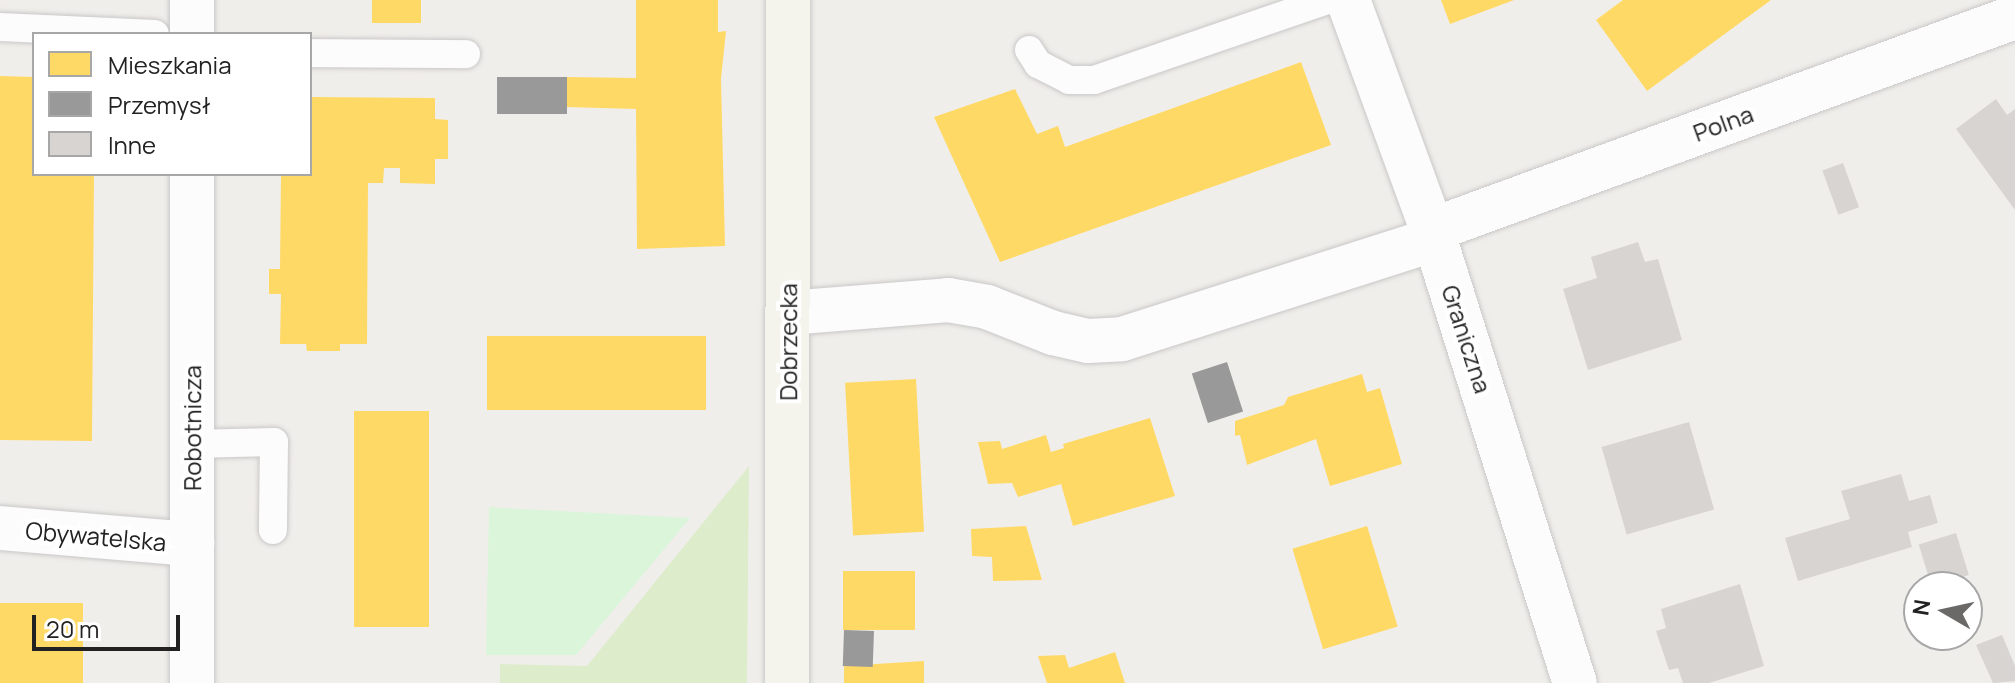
<!DOCTYPE html>
<html>
<head>
<meta charset="utf-8">
<style>
	body { margin:0 }
	#map { position:relative; width:2015px; height:683px; overflow:hidden; background:#f0eeeb; font-family:Manrope,sans-serif }
	div>[style] { position:absolute }
	[style*='--x'] { left:calc(var(--x)*1px); top:calc(var(--y)*1px); width:calc(var(--w)*1px); rotate:calc(var(--a)*1deg) }
	.grass>* { inset:0; background:#ddeccb }
	.park>* { inset:0; background:#daf5da }
	.homes>* { inset:0; background:#ffd966; transform-origin:0 0 }
	.industry>* { inset:0; background:#999; transform-origin:0 0 }
	.building>* { inset:0; background:#d7d4d2; transform-origin:0 0 }
	.roads { filter:drop-shadow(0 0 2px #c9c8c7) drop-shadow(0 0 2px #c9c8c7) }
	.lane>* { height:28px; margin:-14px; padding:0 14px; transform-origin:14px; border-radius:14px; background:#fdfcfc }
	.street>* { height:44px; margin:-22px; padding:0 22px; transform-origin:22px; border-radius:22px; background:#fdfcfc }
	.secondary>* { height:44px; margin:-22px; padding:0 22px; transform-origin:22px; border-radius:22px; background:#f4f4ed }
	span { translate:-50% -50%; white-space:nowrap; text-align:center; line-height:1.15; -webkit-text-stroke:8px #fff; paint-order:stroke }
	.street-label { font-size:24px; color:#222 }
	.legend { position:absolute; left:32px; top:32px; width:280px; height:144px; box-sizing:border-box; background:#fff; border:2px solid #a7a7a7; margin:0; padding:10px 14px; list-style:none; font-size:24px; color:#222 }
	.legend li { display:flex; align-items:center; gap:16px; height:40px }
	.legend b { width:40px; border:2px solid #a7a7a7 }
	.north { position:absolute; left:1903px; top:571px; width:80px; height:80px; box-sizing:border-box; background:#fff; border:2px solid #a7a7a7; border-radius:50%; rotate:279deg; font-size:22px; font-weight:700; line-height:32px; text-align:center; color:#222 }
	.north::after { content:''; display:block; margin:auto; width:28px; height:36px; background:#6a6968; clip-path:polygon(50% 0,100% 100%,50% 72%,0 100%) }
	.scale { position:absolute; left:32px; top:615px; width:148px; height:36px; box-sizing:border-box; border:4px solid #222; border-top:0; padding-left:10px; font-size:24px; line-height:28px; white-space:nowrap; color:#222; -webkit-text-stroke:6px #fff; paint-order:stroke }
</style>
</head>
<body>
<div id="map">
	<div class="grass">
		<div style="clip-path:polygon(749px 466px,747px 683px,500px 683px,500px 664px,587px 666px)"></div>
	</div>
	<div class="park">
		<div style="clip-path:polygon(489px 507px,503px 508px,690px 518px,576px 655px,486px 655px)"></div>
	</div>
	<div class="homes">
		<div style="left:372px;top:0;width:49px;height:23px"></div>
		<div style="clip-path:polygon(636px 0,718px 0,718px 32px,726px 31px,721px 79px,725px 246px,637px 249px,636px 109px,566px 107px,567px 77px,636px 78px)"></div>
		<div style="clip-path:polygon(1441px 0,1514px 0,1450px 24px)"></div>
		<div style="clip-path:polygon(1623px 0,1771px 0,1647px 91px,1596px 20px)"></div>
		<div style="clip-path:polygon(1301px 62px,1331px 145px,1000px 262px,934px 117px,1015px 89px,1037px 134px,1058px 126px,1065px 147px)"></div>
		<div style="clip-path:polygon(0 76px,34px 77px,34px 174px,94px 174px,92px 441px,0 440px)"></div>
		<div style="clip-path:polygon(310px 97px,435px 98px,435px 119px,448px 120px,448px 159px,435px 159px,435px 184px,400px 183px,400px 168px,384px 168px,383px 183px,368px 183px,367px 344px,340px 344px,340px 351px,307px 351px,306px 344px,280px 344px,281px 294px,269px 294px,269px 269px,280px 269px,281px 174px,310px 174px)"></div>
		<div style="left:487px;top:336px;width:219px;height:74px"></div>
		<div style="clip-path:polygon(1362px 374px,1367px 392px,1380px 388px,1402px 464px,1330px 486px,1316px 439px,1247px 465px,1240px 435px,1235px 436px,1235px 421px,1284px 405px,1288px 397px)"></div>
		<div style="left:916px;top:379px;width:153px;height:71px;rotate:87deg"></div>
		<div style="left:354px;top:411px;width:75px;height:216px"></div>
		<div style="clip-path:polygon(1150px 418px,1175px 496px,1073px 526px,1061px 484px,1018px 497px,1012px 483px,988px 484px,978px 442px,1000px 441px,1002px 449px,1046px 435px,1051px 452px,1064px 448px,1063px 444px)"></div>
		<div style="clip-path:polygon(1026px 526px,1042px 580px,993px 581px,992px 557px,972px 556px,971px 529px)"></div>
		<div style="left:1367px;top:526px;width:105px;height:78px;rotate:73deg"></div>
		<div style="left:843px;top:571px;width:72px;height:59px"></div>
		<div style="left:0;top:603px;width:83px;height:80px"></div>
		<div style="clip-path:polygon(1115px 652px,1125px 683px,1047px 683px,1038px 656px,1065px 655px,1069px 668px)"></div>
		<div style="clip-path:polygon(924px 661px,924px 683px,844px 683px,844px 666px)"></div>
	</div>
	<div class="industry">
		<div style="left:567px;top:77px;width:37px;height:70px;rotate:90deg"></div>
		<div style="left:1227px;top:362px;width:52px;height:37px;rotate:72deg"></div>
		<div style="left:844px;top:630px;width:30px;height:36px;rotate:2deg"></div>
	</div>
	<div class="building">
		<div style="clip-path:polygon(1996px 99px,2007px 115px,2015px 109px,2015px 210px,1956px 129px)"></div>
		<div style="left:1843px;top:163px;width:47px;height:22px;rotate:70deg"></div>
		<div style="clip-path:polygon(1638px 242px,1645px 262px,1658px 259px,1682px 340px,1588px 370px,1563px 289px,1597px 278px,1591px 257px)"></div>
		<div style="left:1689px;top:422px;width:91px;height:91px;rotate:74deg"></div>
		<div style="clip-path:polygon(1901px 474px,1909px 501px,1930px 495px,1938px 523px,1908px 532px,1912px 547px,1798px 581px,1785px 538px,1850px 519px,1841px 491px)"></div>
		<div style="left:1956px;top:533px;width:44px;height:39px;rotate:73deg"></div>
		<div style="clip-path:polygon(1740px 584px,1764px 666px,1709px 683px,1683px 683px,1678px 668px,1669px 670px,1656px 631px,1666px 628px,1661px 609px)"></div>
		<div style="clip-path:polygon(2002px 635px,2015px 666px,2015px 681px,1993px 683px,1976px 645px)"></div>
	</div>
	<div class="roads">
		<div class="lane">
			<div style="--x:0;--y:27;--w:155;--a:2.6"></div>
			<div style="--x:1029;--y:50;--w:17;--a:57"></div>
			<div style="--x:1038;--y:64;--w:35;--a:27"></div>
			<div style="--x:1069;--y:80;--w:25;--a:0"></div>
			<div style="--x:1094;--y:80;--w:246;--a:-18.9"></div>
			<div style="--x:310;--y:53;--w:156;--a:0.4"></div>
			<div style="--x:192;--y:444;--w:82;--a:-1.4"></div>
			<div style="--x:274;--y:442;--w:88;--a:90.7"></div>
		</div>
		<div class="street">
			<div style="--x:1348;--y:0;--w:245;--a:69.9"></div>
			<div style="--x:1432;--y:230;--w:475;--a:72.5"></div>
			<div style="--x:192;--y:34;--w:34;--a:-90"></div>
			<div style="--x:192;--y:174;--w:509;--a:90"></div>
			<div style="--x:1432;--y:230;--w:621;--a:-20.07"></div>
			<div style="--x:788;--y:313;--w:161;--a:-4.6"></div>
			<div style="--x:948;--y:300;--w:40;--a:10"></div>
			<div style="--x:987;--y:307;--w:71;--a:21.5"></div>
			<div style="--x:1053;--y:333;--w:36;--a:13"></div>
			<div style="--x:1088;--y:341;--w:34;--a:-3"></div>
			<div style="--x:1122;--y:339;--w:329;--a:-17.7"></div>
			<div style="--x:0;--y:528;--w:193;--a:4.8"></div>
		</div>
		<div class="secondary">
			<div style="--x:787;--y:683;--w:683;--a:-89.92"></div>
		</div>
	</div>
	<div class="street-label">
		<span style="left:1723px;top:123px;rotate:-20deg">Polna</span>
		<span style="left:1467px;top:339px;rotate:72deg">Graniczna</span>
		<span style="left:788px;top:342px;rotate:-90deg">Dobrzecka</span>
		<span style="left:192px;top:428px;rotate:-90deg">Robotnicza</span>
		<span style="left:96px;top:536px;rotate:5deg">Obywatelska</span>
	</div>
	<ul class="legend">
	<li><b style="height:22px;background:#ffd966"></b>Mieszkania</li>
	<li><b style="height:22px;background:#999"></b>Przemysł</li>
	<li><b style="height:22px;background:#d7d4d2"></b>Inne</li>
	</ul>
	<div class="north">N</div>
	<div class="scale">20 m</div>
</div>
</body>
</html>
